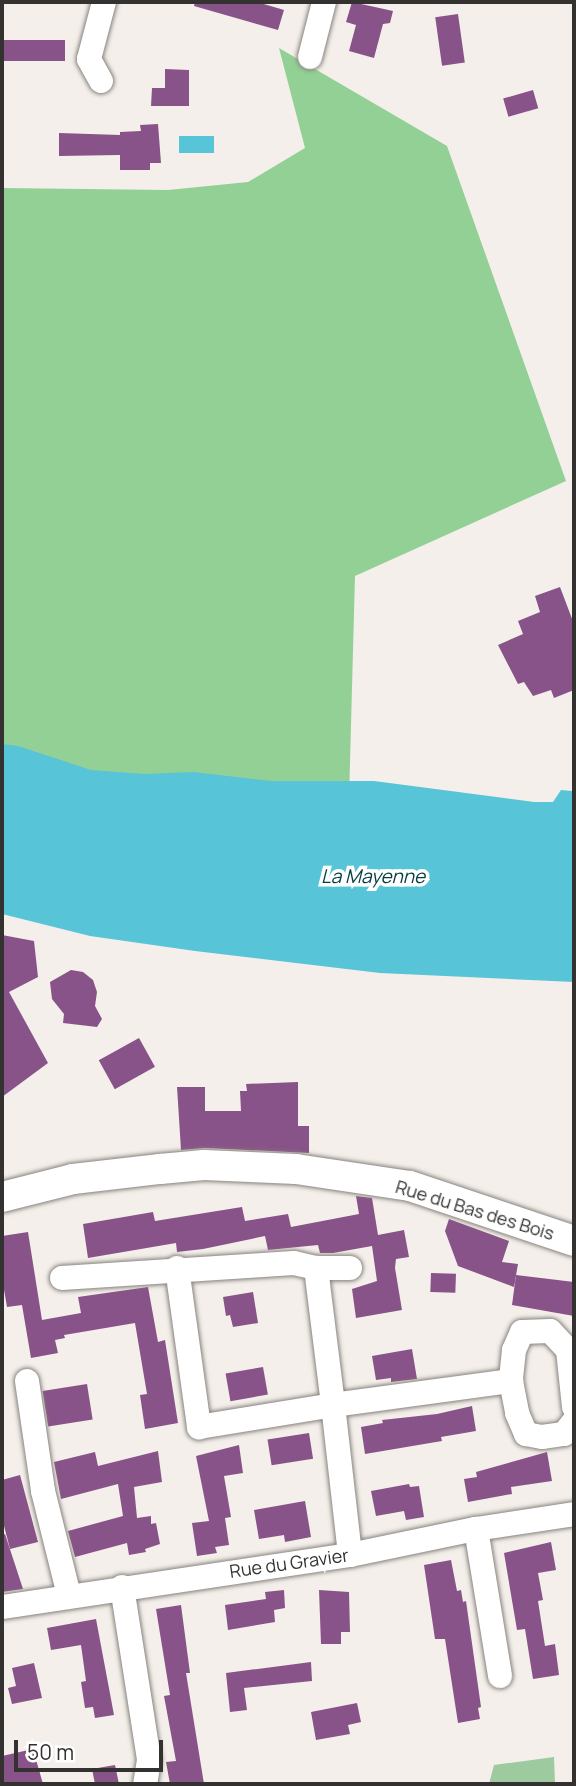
<!DOCTYPE html>
<html>
<head>
<meta charset="utf-8">
<style>
	body { margin:0 }
	#map { position:relative; width:576px; height:1786px; overflow:hidden; background:#f4efea; font-family:Manrope,sans-serif }
	div>[style] { position:absolute }
	[style*='--x'] { left:calc(var(--x)*1px); top:calc(var(--y)*1px); width:calc(var(--w)*1px); rotate:calc(var(--a)*1deg) }
	.green>* { inset:0; background:#9eca9f }
	.forest>* { inset:0; background:#93d096 }
	.water>* { inset:0; background:#58c4d8; transform-origin:0 0 }
	.building>* { inset:0; background:#885388; transform-origin:0 0 }
	.roads { filter:drop-shadow(0 0 2px #88837f) drop-shadow(0 0 2px #88837f) }
	.minor>* { height:24px; margin:-12px; padding:0 12px; transform-origin:12px; border-radius:12px; background:#fff }
	.tertiary>* { height:30px; margin:-15px; padding:0 15px; transform-origin:15px; border-radius:15px; background:#fff }
	span { translate:-50% -50%; white-space:nowrap; text-align:center; line-height:1.15; -webkit-text-stroke:7px #fff; paint-order:stroke }
	.street-label { font-size:18px; color:#343230 }
	.water-label { font-size:19px; color:#073c44; font-style:italic }
	.frame { position:absolute; inset:0; border:4px solid #343230; pointer-events:none }
	.scale { position:absolute; left:14px; top:1740px; width:149px; height:32px; box-sizing:border-box; border:4px solid #343230; border-top:0; padding-left:9px; font-size:21px; line-height:24px; white-space:nowrap; color:#343230; -webkit-text-stroke:5px #fff; paint-order:stroke }
</style>
</head>
<body>
<div id="map">
	<div class="green">
		<div style="clip-path:polygon(554px 1757px,555px 1784px,489px 1784px,494px 1765px)"></div>
	</div>
	<div class="forest">
		<div style="clip-path:polygon(279px 48px,447px 146px,566px 481px,355px 576px,349px 800px,2px 767px,2px 188px,168px 190px,248px 182px,305px 148px)"></div>
	</div>
	<div class="water">
		<div style="left:179px;top:136px;width:35px;height:17px"></div>
		<div style="clip-path:polygon(2px 744px,18px 746px,91px 770px,144px 774px,193px 772px,272px 781px,374px 781px,534px 802px,553px 802px,561px 790px,572px 791px,574px 982px,380px 973px,195px 951px,90px 936px,2px 914px)"></div>
	</div>
	<div class="building">
		<div style="clip-path:polygon(195px 2px,257px 2px,284px 10px,278px 30px,194px 6px)"></div>
		<div style="clip-path:polygon(352px 2px,393px 11px,390px 23px,383px 24px,374px 58px,349px 51px,356px 25px,346px 22px)"></div>
		<div style="left:458px;top:14px;width:49px;height:23px;rotate:82deg"></div>
		<div style="left:2px;top:40px;width:63px;height:21px"></div>
		<div style="clip-path:polygon(165px 69px,189px 70px,189px 106px,151px 106px,152px 88px,165px 88px)"></div>
		<div style="left:533px;top:90px;width:19px;height:31px;rotate:74deg"></div>
		<div style="clip-path:polygon(158px 124px,161px 163px,150px 163px,150px 170px,120px 170px,120px 155px,59px 156px,59px 133px,120px 135px,120px 132px,141px 131px,140px 125px)"></div>
		<div style="clip-path:polygon(560px 587px,574px 624px,574px 690px,554px 698px,551px 690px,533px 696px,524px 682px,518px 684px,498px 645px,523px 634px,518px 621px,540px 612px,535px 596px)"></div>
		<div style="clip-path:polygon(2px 935px,34px 941px,38px 977px,9px 992px,48px 1063px,2px 1097px)"></div>
		<div style="clip-path:polygon(71px 970px,83px 972px,93px 980px,97px 992px,95px 1006px,102px 1019px,97px 1027px,63px 1023px,64px 1014px,52px 999px,50px 982px)"></div>
		<div style="left:139px;top:1038px;width:33px;height:46px;rotate:61deg"></div>
		<div style="clip-path:polygon(298px 1082px,298px 1126px,309px 1126px,309px 1153px,205px 1148px,181px 1150px,177px 1087px,205px 1087px,205px 1111px,241px 1111px,240px 1091px,247px 1091px,246px 1084px)"></div>
		<div style="clip-path:polygon(356px 1196px,372px 1198px,378px 1235px,404px 1230px,409px 1257px,396px 1259px,395px 1268px,402px 1310px,356px 1318px,352px 1289px,377px 1281px,372px 1246px,333px 1253px,320px 1253px,318px 1245px,268px 1250px,265px 1236px,203px 1249px,177px 1252px,176px 1243px,88px 1258px,83px 1224px,153px 1212px,155px 1221px,242px 1207px,245px 1221px,288px 1214px,291px 1227px,359px 1214px)"></div>
		<div style="clip-path:polygon(449px 1219px,509px 1241px,502px 1262px,518px 1264px,514px 1287px,458px 1266px,445px 1231px)"></div>
		<div style="clip-path:polygon(28px 1232px,42px 1320px,81px 1313px,78px 1297px,148px 1287px,158px 1342px,165px 1340px,178px 1423px,145px 1429px,140px 1395px,147px 1394px,135px 1323px,64px 1335px,65px 1338px,55px 1340px,58px 1353px,31px 1358px,22px 1305px,7px 1307px,2px 1278px,2px 1236px)"></div>
		<div style="left:431px;top:1273px;width:25px;height:19px;rotate:2deg"></div>
		<div style="clip-path:polygon(516px 1275px,574px 1282px,574px 1316px,512px 1305px)"></div>
		<div style="clip-path:polygon(253px 1292px,258px 1323px,233px 1327px,230px 1315px,226px 1316px,223px 1297px)"></div>
		<div style="clip-path:polygon(412px 1349px,417px 1379px,391px 1382px,391px 1378px,376px 1380px,372px 1356px)"></div>
		<div style="left:263px;top:1367px;width:28px;height:38px;rotate:80deg"></div>
		<div style="left:87px;top:1384px;width:36px;height:45px;rotate:81deg"></div>
		<div style="clip-path:polygon(472px 1406px,476px 1431px,441px 1437px,442px 1441px,365px 1454px,361px 1427px,383px 1423px,382px 1420px,437px 1414px)"></div>
		<div style="left:309px;top:1433px;width:26px;height:42px;rotate:81deg"></div>
		<div style="clip-path:polygon(239px 1445px,243px 1473px,224px 1476px,231px 1517px,225px 1518px,229px 1545px,215px 1547px,217px 1553px,197px 1556px,192px 1523px,209px 1521px,196px 1456px)"></div>
		<div style="clip-path:polygon(158px 1451px,162px 1482px,134px 1487px,137px 1518px,151px 1516px,151px 1524px,156px 1523px,160px 1544px,145px 1549px,146px 1552px,129px 1555px,127px 1543px,75px 1557px,68px 1531px,123px 1516px,118px 1484px,61px 1499px,54px 1462px,95px 1452px,98px 1466px)"></div>
		<div style="clip-path:polygon(547px 1452px,552px 1481px,511px 1487px,512px 1494px,468px 1502px,464px 1479px,477px 1477px,476px 1472px)"></div>
		<div style="clip-path:polygon(20px 1475px,38px 1542px,10px 1549px,2px 1518px,2px 1480px)"></div>
		<div style="clip-path:polygon(409px 1484px,410px 1487px,419px 1486px,424px 1517px,406px 1520px,404px 1511px,376px 1516px,371px 1491px)"></div>
		<div style="clip-path:polygon(305px 1501px,311px 1537px,285px 1542px,284px 1535px,259px 1539px,254px 1510px)"></div>
		<div style="clip-path:polygon(5px 1534px,23px 1589px,2px 1592px,2px 1535px)"></div>
		<div style="clip-path:polygon(551px 1542px,556px 1570px,538px 1573px,543px 1600px,538px 1601px,545px 1646px,555px 1644px,559px 1675px,533px 1679px,525px 1629px,517px 1630px,504px 1553px)"></div>
		<div style="clip-path:polygon(451px 1560px,457px 1591px,461px 1590px,463px 1602px,466px 1601px,481px 1707px,478px 1708px,480px 1719px,458px 1723px,445px 1639px,435px 1639px,424px 1565px)"></div>
		<div style="clip-path:polygon(284px 1590px,285px 1608px,274px 1610px,275px 1622px,228px 1630px,225px 1605px,266px 1599px,265px 1592px)"></div>
		<div style="clip-path:polygon(319px 1590px,349px 1592px,350px 1632px,341px 1632px,341px 1644px,321px 1644px)"></div>
		<div style="clip-path:polygon(181px 1605px,190px 1673px,186px 1673px,204px 1784px,170px 1784px,166px 1762px,176px 1761px,164px 1696px,170px 1695px,156px 1609px)"></div>
		<div style="clip-path:polygon(96px 1619px,114px 1715px,95px 1718px,93px 1707px,85px 1708px,81px 1682px,86px 1681px,81px 1645px,51px 1650px,47px 1628px)"></div>
		<div style="clip-path:polygon(311px 1662px,312px 1681px,244px 1688px,247px 1710px,230px 1712px,226px 1673px)"></div>
		<div style="clip-path:polygon(34px 1663px,42px 1698px,12px 1704px,8px 1688px,16px 1686px,12px 1668px)"></div>
		<div style="clip-path:polygon(357px 1703px,361px 1722px,348px 1725px,350px 1734px,316px 1740px,311px 1712px)"></div>
		<div style="clip-path:polygon(33px 1749px,43px 1784px,2px 1784px,2px 1756px)"></div>
		<div style="clip-path:polygon(115px 1765px,119px 1784px,95px 1784px,92px 1769px)"></div>
	</div>
	<div class="roads">
		<div class="minor">
			<div style="--x:310;--y:57;--w:57;--a:-75.7"></div>
			<div style="--x:101;--y:81;--w:25;--a:-119"></div>
			<div style="--x:89;--y:59;--w:59;--a:-75.3"></div>
			<div style="--x:177;--y:1268;--w:161;--a:82.1"></div>
			<div style="--x:199;--y:1427;--w:136;--a:-9.3"></div>
			<div style="--x:333;--y:1405;--w:151;--a:83.5"></div>
			<div style="--x:316;--y:1268;--w:34;--a:0"></div>
			<div style="--x:62;--y:1278;--w:232;--a:-3.7"></div>
			<div style="--x:294;--y:1263;--w:23;--a:13"></div>
			<div style="--x:316;--y:1268;--w:138;--a:82.9"></div>
			<div style="--x:333;--y:1405;--w:180;--a:-7.7"></div>
			<div style="--x:27;--y:1381;--w:111;--a:81.7"></div>
			<div style="--x:43;--y:1491;--w:107;--a:76"></div>
			<div style="--x:574;--y:1407;--w:57;--a:-96"></div>
			<div style="--x:568;--y:1350;--w:26;--a:-133"></div>
			<div style="--x:550;--y:1331;--w:28;--a:178"></div>
			<div style="--x:522;--y:1332;--w:20;--a:114"></div>
			<div style="--x:514;--y:1350;--w:31;--a:96"></div>
			<div style="--x:511;--y:1381;--w:33;--a:79"></div>
			<div style="--x:517;--y:1413;--w:23;--a:67"></div>
			<div style="--x:526;--y:1434;--w:16;--a:11"></div>
			<div style="--x:542;--y:1437;--w:22;--a:-8"></div>
			<div style="--x:564;--y:1434;--w:16;--a:-52"></div>
			<div style="--x:476;--y:1529;--w:149;--a:80.7"></div>
			<div style="--x:122;--y:1587;--w:175;--a:81.1"></div>
			<div style="--x:149;--y:1760;--w:24;--a:99"></div>
			<div style="--x:2;--y:1607;--w:352;--a:-8.5"></div>
			<div style="--x:350;--y:1555;--w:129;--a:-11.7"></div>
			<div style="--x:476;--y:1529;--w:99;--a:-8.7"></div>
		</div>
		<div class="tertiary">
			<div style="--x:2;--y:1197;--w:73;--a:-14.2"></div>
			<div style="--x:73;--y:1179;--w:88;--a:-6.6"></div>
			<div style="--x:160;--y:1169;--w:44;--a:-5.2"></div>
			<div style="--x:204;--y:1165;--w:92;--a:2.5"></div>
			<div style="--x:296;--y:1169;--w:115;--a:8.5"></div>
			<div style="--x:410;--y:1186;--w:173;--a:18.5"></div>
		</div>
	</div>
	<div class="street-label">
		<span style="left:475px;top:1210px;rotate:17deg">Rue du Bas des Bois</span>
		<span style="left:289px;top:1563px;rotate:-8deg">Rue du Gravier</span>
	</div>
	<div class="water-label">
		<span style="left:373px;top:877px">La Mayenne</span>
	</div>
	<div class="frame"></div>
	<div class="scale">50 m</div>
</div>
</body>
</html>
